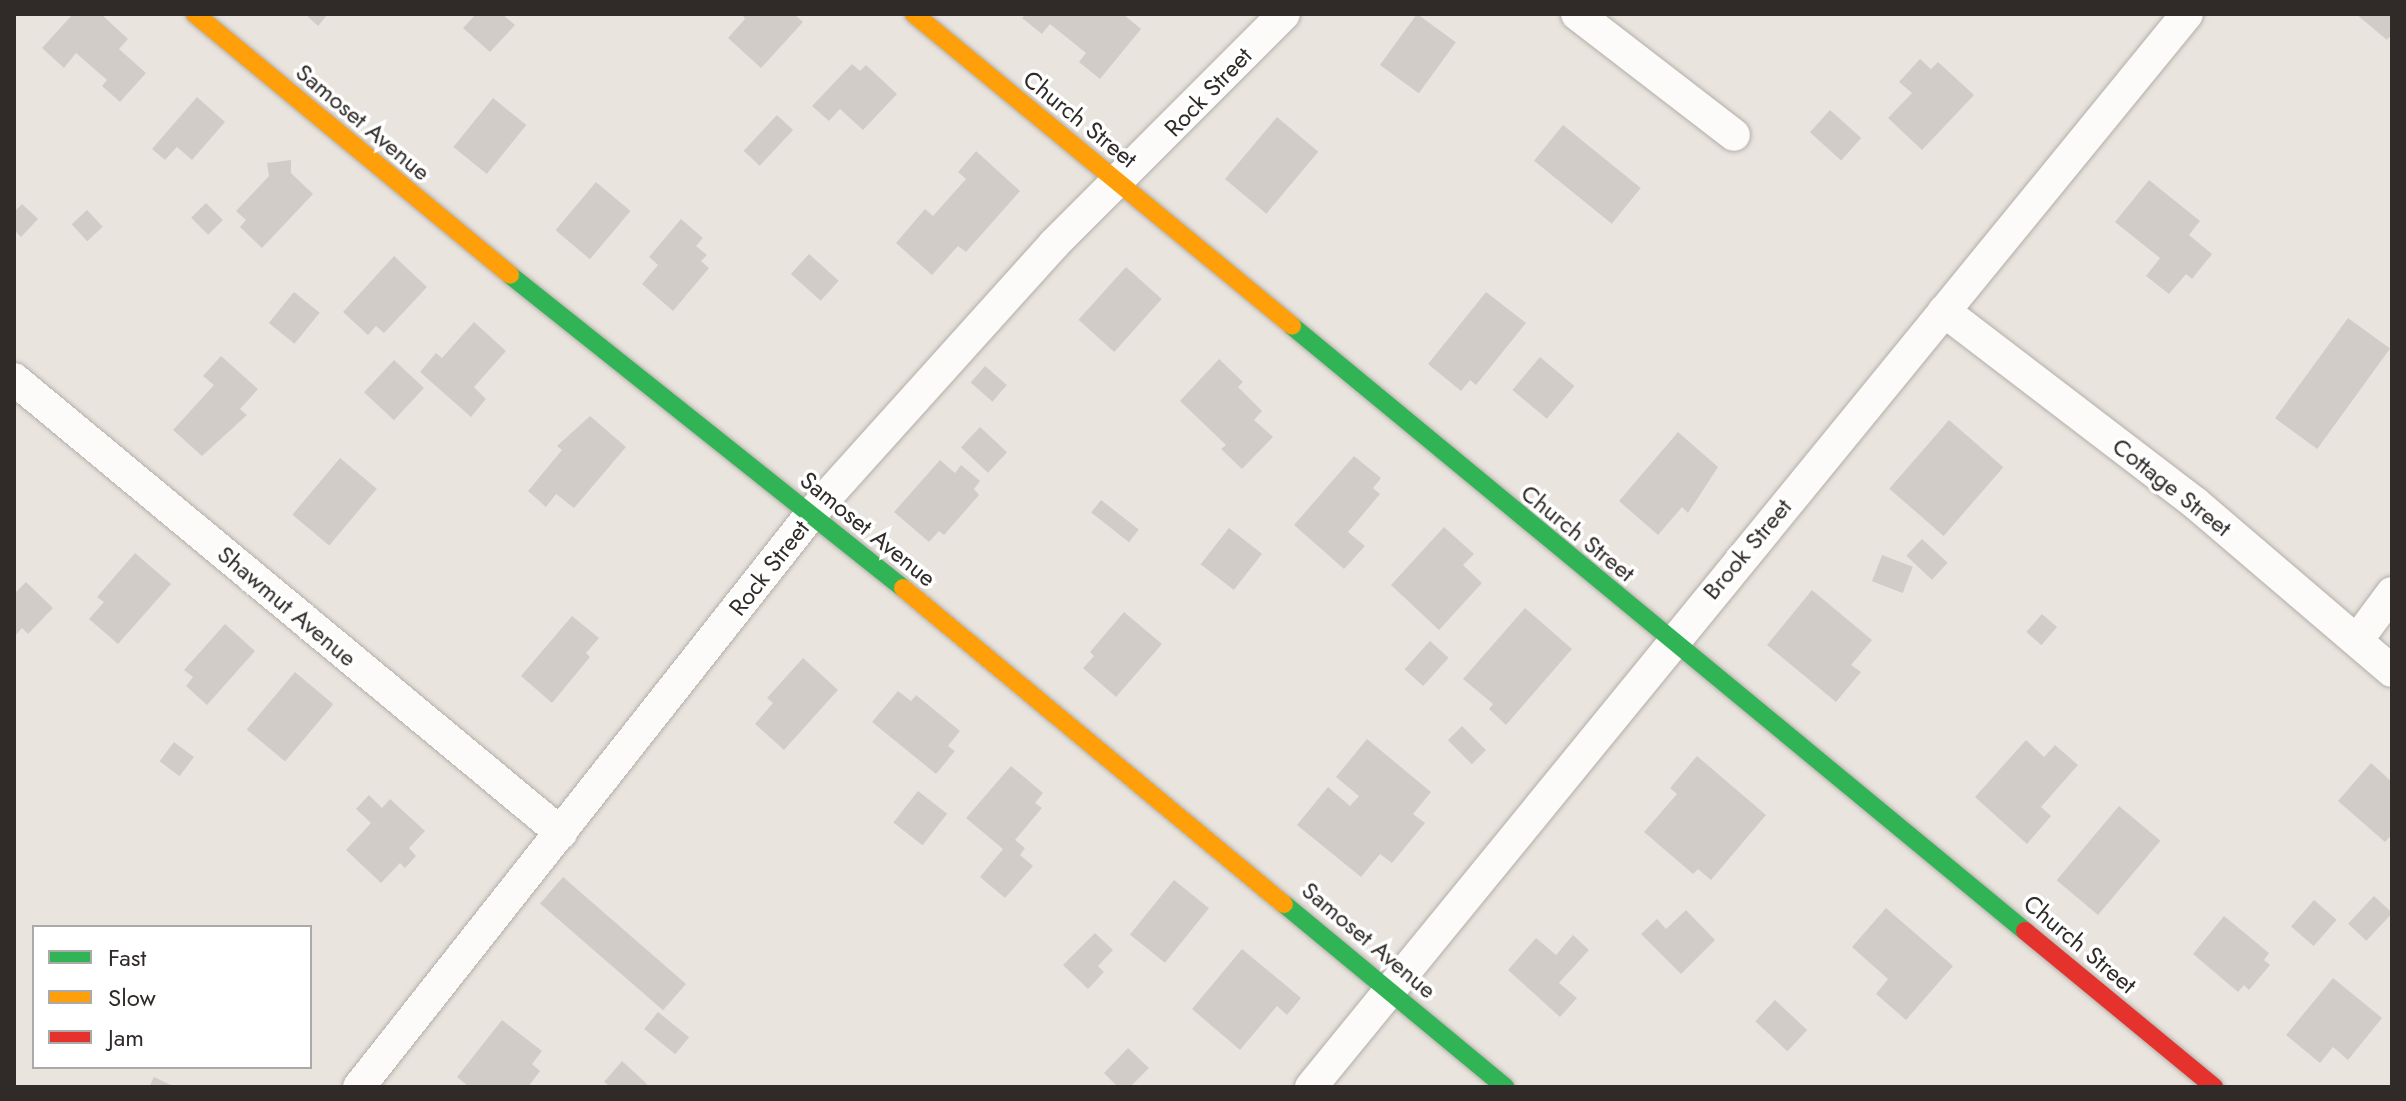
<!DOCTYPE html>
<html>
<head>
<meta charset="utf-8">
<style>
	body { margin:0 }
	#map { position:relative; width:2406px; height:1101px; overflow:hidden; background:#eae4de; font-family:Jost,sans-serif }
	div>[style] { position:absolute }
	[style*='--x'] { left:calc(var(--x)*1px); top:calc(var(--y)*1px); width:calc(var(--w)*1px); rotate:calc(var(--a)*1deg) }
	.building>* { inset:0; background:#d2ccc9; transform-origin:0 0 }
	.roads { filter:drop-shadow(0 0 2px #b2aea9) drop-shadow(0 0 2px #b2aea9) }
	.street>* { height:32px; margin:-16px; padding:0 16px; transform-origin:16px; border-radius:16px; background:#fcfbfa }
	.fast>* { height:18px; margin:-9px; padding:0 9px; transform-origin:9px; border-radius:9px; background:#30b455 }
	.slow>* { height:18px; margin:-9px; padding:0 9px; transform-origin:9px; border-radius:9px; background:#ff9f0a }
	.jam>* { height:18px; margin:-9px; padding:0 9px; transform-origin:9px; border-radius:9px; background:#e5322d }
	span { translate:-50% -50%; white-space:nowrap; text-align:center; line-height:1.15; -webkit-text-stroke:7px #fff; paint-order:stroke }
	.street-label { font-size:24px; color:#302b28 }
	.frame { position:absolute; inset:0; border:16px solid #302b28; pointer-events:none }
	.legend { position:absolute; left:32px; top:925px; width:280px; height:144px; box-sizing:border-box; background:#fff; border:2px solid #acaaa9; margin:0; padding:10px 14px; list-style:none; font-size:24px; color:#302b28 }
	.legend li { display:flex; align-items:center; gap:16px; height:40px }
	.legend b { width:40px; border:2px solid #acaaa9 }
</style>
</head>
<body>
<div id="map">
	<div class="building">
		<div style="clip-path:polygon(73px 14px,101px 14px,128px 39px,119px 49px,146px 73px,120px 102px,102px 86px,107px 80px,76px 53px,64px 68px,42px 48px)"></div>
		<div style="clip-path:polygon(305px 14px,328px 14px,318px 26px)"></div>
		<div style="clip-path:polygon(476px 14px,502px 14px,515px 25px,490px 52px,463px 28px)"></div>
		<div style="clip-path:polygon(742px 14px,794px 14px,803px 22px,761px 68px,728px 38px,745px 19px)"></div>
		<div style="clip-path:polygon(1026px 14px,1123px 14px,1141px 29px,1100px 79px,1079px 62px,1086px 53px,1050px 24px,1042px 34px,1022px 18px)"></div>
		<div style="left:1417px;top:14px;width:48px;height:63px;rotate:36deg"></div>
		<div style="clip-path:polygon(2356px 14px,2392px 14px,2392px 34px,2387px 40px)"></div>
		<div style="clip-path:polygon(1920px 59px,1931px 69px,1938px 62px,1974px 95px,1922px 150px,1888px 118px,1912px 93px,1899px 82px)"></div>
		<div style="clip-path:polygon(852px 64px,860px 71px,866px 65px,897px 94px,863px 130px,840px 109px,829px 121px,812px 106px)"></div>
		<div style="clip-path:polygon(197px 97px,225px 122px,192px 160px,177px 147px,165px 160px,152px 149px)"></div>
		<div style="left:493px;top:98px;width:43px;height:63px;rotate:39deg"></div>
		<div style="left:1830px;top:110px;width:42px;height:30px;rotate:42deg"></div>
		<div style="left:777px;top:115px;width:22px;height:49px;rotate:43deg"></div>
		<div style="left:1277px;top:117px;width:54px;height:81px;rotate:40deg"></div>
		<div style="left:1563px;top:125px;width:100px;height:46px;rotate:39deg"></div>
		<div style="clip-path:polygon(976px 151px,1020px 191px,966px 252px,958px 246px,932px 275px,896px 243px,925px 209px,933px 216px,966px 179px,958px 172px)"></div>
		<div style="clip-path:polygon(291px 160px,291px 173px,313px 194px,262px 248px,240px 227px,246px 220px,236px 211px,269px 176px,267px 163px)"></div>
		<div style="clip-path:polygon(2149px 180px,2200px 221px,2189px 235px,2212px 254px,2192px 279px,2186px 274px,2169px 294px,2146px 276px,2160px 258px,2115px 222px)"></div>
		<div style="left:596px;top:182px;width:45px;height:63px;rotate:40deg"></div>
		<div style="left:206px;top:203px;width:24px;height:21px;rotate:45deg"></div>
		<div style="clip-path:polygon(22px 204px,38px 219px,21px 237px,14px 230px,14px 212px)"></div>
		<div style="left:87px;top:210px;width:23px;height:21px;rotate:47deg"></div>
		<div style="clip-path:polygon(681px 219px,703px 238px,696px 246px,707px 255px,701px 261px,709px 268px,673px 311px,642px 284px,658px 265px,649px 257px)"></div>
		<div style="left:809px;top:254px;width:40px;height:27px;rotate:42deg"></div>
		<div style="clip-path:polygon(394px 256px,427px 287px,384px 333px,376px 326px,368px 335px,343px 312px)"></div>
		<div style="left:1126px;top:267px;width:48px;height:71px;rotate:42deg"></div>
		<div style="left:294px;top:292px;width:33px;height:40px;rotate:39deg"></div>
		<div style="clip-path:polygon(1486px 292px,1526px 323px,1476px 385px,1470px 380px,1461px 391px,1428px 364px)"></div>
		<div style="left:2348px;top:318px;width:52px;height:124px;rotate:36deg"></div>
		<div style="clip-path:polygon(474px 322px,506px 351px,474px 387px,486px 399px,471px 417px,420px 372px,436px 353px,442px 358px)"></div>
		<div style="clip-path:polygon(221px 356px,258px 389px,240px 409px,247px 415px,202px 456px,173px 430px,214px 385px,203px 376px)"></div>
		<div style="left:1540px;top:357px;width:45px;height:43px;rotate:40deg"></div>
		<div style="clip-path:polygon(1219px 359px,1243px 382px,1238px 387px,1262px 411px,1254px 420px,1273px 437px,1242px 469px,1221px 449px,1226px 445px,1180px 401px)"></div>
		<div style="left:394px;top:360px;width:41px;height:44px;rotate:43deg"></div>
		<div style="left:985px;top:366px;width:29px;height:22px;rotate:41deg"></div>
		<div style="clip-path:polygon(590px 416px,626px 447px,574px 508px,556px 494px,546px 507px,528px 491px,562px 450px,557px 446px)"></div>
		<div style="left:1949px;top:420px;width:72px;height:91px;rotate:41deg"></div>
		<div style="left:980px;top:427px;width:37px;height:28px;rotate:43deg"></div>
		<div style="clip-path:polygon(1678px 432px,1718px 467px,1688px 513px,1682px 507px,1658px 535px,1619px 501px)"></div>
		<div style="clip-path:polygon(1354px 456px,1381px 478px,1373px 488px,1380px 494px,1348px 532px,1365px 546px,1344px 569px,1294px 525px)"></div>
		<div style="left:340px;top:458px;width:48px;height:74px;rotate:40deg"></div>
		<div style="clip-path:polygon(940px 460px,955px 473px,961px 465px,980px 481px,974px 489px,979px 495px,944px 535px,939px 531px,929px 542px,894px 512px)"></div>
		<div style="left:1101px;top:500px;width:48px;height:16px;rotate:38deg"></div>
		<div style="clip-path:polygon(1444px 527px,1474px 554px,1463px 565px,1482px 583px,1439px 630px,1391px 585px)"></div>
		<div style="left:1229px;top:528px;width:42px;height:46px;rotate:38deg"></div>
		<div style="left:1922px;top:539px;width:35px;height:23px;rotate:43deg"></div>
		<div style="clip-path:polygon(135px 553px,171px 584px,118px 644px,89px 619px,104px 602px,97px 597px)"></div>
		<div style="left:1882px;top:555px;width:33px;height:28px;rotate:21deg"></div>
		<div style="clip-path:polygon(26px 582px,53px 608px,28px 634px,22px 628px,14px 637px,14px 594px)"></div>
		<div style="clip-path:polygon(1812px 590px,1872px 640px,1851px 665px,1861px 672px,1836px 702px,1767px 645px)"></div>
		<div style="clip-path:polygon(1525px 608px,1572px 649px,1506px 725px,1489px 709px,1493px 704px,1463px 679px)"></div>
		<div style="clip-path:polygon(1124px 612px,1162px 644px,1116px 697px,1083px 668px,1094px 656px,1090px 652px)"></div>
		<div style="left:2042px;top:614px;width:20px;height:24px;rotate:41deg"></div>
		<div style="clip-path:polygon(572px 616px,599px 638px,586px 653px,590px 657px,552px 703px,521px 676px)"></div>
		<div style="clip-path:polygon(225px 624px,255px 651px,207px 705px,186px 686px,193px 677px,184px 670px)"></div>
		<div style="left:1430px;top:641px;width:25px;height:38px;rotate:42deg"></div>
		<div style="clip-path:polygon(803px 658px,838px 690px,784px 750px,755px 724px,773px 703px,767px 698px)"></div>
		<div style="left:295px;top:672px;width:50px;height:75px;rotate:40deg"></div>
		<div style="clip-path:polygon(898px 691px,911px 701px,916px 695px,960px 731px,948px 746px,955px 751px,936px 774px,872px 722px)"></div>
		<div style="left:1462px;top:726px;width:34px;height:20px;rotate:45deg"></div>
		<div style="clip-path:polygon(1367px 739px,1431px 792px,1413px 814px,1425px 823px,1392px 863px,1380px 854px,1361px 877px,1297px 825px,1328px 787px,1350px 806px,1359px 796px,1336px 777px)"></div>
		<div style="clip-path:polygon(2026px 740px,2044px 757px,2055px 745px,2078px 765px,2041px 807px,2051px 816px,2027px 844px,1975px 797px)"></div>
		<div style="left:174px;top:742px;width:25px;height:24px;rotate:37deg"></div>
		<div style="clip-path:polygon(1697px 756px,1766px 815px,1711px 880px,1698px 869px,1693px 874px,1644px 832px,1677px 794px,1670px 788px)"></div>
		<div style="clip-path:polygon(2371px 763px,2392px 782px,2392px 834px,2385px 842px,2338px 801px)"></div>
		<div style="clip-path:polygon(1011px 766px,1043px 793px,1035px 803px,1042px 808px,1015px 840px,1025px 848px,1020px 855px,1033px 866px,1005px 898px,980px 877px,1003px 849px,966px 818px)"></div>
		<div style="left:918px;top:791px;width:37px;height:40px;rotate:38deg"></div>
		<div style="clip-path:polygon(369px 795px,382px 808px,390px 799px,425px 831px,409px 848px,416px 856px,405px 868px,400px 863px,381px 883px,346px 850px,371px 823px,356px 809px)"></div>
		<div style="left:2119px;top:806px;width:54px;height:97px;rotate:40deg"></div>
		<div style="left:563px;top:877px;width:163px;height:35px;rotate:41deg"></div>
		<div style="left:1174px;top:880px;width:45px;height:70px;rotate:39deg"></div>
		<div style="left:2374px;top:896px;width:25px;height:38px;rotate:43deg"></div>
		<div style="left:2314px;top:900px;width:30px;height:35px;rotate:41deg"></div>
		<div style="clip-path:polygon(1886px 908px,1953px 966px,1906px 1020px,1876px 994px,1888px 979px,1852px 947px)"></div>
		<div style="clip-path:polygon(1686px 910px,1715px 940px,1681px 974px,1641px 934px,1657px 919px,1666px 929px)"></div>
		<div style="clip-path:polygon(2224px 916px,2269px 953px,2264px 960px,2270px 965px,2249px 990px,2244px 985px,2238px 992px,2193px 954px)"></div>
		<div style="clip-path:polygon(1095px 933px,1113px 950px,1098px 966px,1104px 972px,1088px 989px,1063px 965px)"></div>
		<div style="clip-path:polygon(1573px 935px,1589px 950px,1559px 983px,1577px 998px,1560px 1017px,1508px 970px,1536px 938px,1556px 955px)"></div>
		<div style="clip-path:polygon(1242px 949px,1301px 998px,1287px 1015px,1277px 1006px,1240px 1050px,1192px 1009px)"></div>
		<div style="clip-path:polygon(2333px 978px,2382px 1018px,2348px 1060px,2333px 1047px,2320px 1063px,2286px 1035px)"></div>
		<div style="left:1775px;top:1000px;width:44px;height:29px;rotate:43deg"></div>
		<div style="left:658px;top:1012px;width:40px;height:22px;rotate:39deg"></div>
		<div style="clip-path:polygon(502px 1020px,542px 1051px,532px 1064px,540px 1071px,528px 1087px,469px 1087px,457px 1077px)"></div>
		<div style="clip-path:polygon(1128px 1048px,1149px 1068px,1130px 1087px,1118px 1087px,1104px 1073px)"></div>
		<div style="clip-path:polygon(622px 1061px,647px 1084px,644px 1087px,611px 1087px,604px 1082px)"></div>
		<div style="clip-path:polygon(154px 1077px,175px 1087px,149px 1087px)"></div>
	</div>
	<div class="roads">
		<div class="street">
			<div style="--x:1577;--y:14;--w:198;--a:37.6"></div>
			<div style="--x:1944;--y:311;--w:315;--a:37.4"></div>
			<div style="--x:2194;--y:502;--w:260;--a:40.5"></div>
			<div style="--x:14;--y:379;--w:711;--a:39.69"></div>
			<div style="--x:2358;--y:639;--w:57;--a:-53.5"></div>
			<div style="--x:359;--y:1087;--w:731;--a:-51.72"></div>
			<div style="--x:812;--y:513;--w:362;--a:-48"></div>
			<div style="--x:1054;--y:244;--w:325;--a:-45"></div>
			<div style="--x:1311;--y:1087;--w:1385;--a:-50.77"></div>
		</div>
		<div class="fast">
			<div style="--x:510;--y:275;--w:502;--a:38.54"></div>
			<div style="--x:1292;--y:326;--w:950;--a:39.54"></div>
			<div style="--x:1284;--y:904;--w:287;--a:39.6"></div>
		</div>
		<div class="slow">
			<div style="--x:195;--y:14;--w:409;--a:39.6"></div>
			<div style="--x:914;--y:14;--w:490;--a:39.5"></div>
			<div style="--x:903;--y:588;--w:495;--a:39.7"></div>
		</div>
		<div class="jam">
			<div style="--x:2025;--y:931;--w:245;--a:39.5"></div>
		</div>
	</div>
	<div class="street-label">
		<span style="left:1208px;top:92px;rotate:-46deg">Rock Street</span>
		<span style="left:1080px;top:119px;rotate:39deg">Church Street</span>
		<span style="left:363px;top:122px;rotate:40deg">Samoset Avenue</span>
		<span style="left:2172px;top:487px;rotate:38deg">Cottage Street</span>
		<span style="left:868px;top:529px;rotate:39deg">Samoset Avenue</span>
		<span style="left:1578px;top:533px;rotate:39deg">Church Street</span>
		<span style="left:1747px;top:549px;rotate:-50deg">Brook Street</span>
		<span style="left:769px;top:568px;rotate:-52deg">Rock Street</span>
		<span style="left:287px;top:606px;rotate:40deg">Shawmut Avenue</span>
		<span style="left:1369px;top:940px;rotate:40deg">Samoset Avenue</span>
		<span style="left:2080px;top:944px;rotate:40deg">Church Street</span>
	</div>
	<div class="frame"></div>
	<ul class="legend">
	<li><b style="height:10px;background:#30b455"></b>Fast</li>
	<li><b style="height:10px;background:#ff9f0a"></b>Slow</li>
	<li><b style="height:10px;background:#e5322d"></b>Jam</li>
	</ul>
</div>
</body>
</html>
